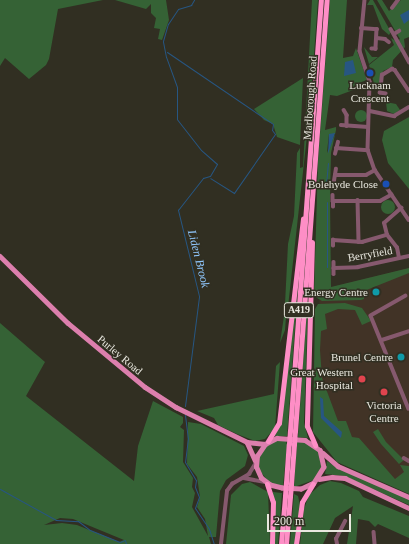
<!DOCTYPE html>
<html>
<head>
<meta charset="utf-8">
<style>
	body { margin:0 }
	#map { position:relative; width:409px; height:544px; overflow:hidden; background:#312f22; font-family:Georgia,serif }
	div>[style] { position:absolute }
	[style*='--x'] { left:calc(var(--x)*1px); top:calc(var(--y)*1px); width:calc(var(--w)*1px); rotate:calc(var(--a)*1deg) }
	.commercial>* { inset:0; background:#413326 }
	.green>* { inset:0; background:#356235 }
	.round { border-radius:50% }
	.water>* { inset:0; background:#275682 }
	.stream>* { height:1px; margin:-0.5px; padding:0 0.5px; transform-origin:0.5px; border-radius:0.5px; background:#275682 }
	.minor>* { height:3.5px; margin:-1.75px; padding:0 1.75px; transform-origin:1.75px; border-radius:1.75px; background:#86596e }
	.major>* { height:4.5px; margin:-2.25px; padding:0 2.25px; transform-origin:2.25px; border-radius:2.25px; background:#dc7fad }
	.highway>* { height:5px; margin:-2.5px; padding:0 2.5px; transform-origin:2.5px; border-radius:2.5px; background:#fe8ec6 }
	.highway-bridge>* { height:5px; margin:-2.5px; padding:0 2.5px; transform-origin:2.5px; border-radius:2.5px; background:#fe8ec6 }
	.dots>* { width:11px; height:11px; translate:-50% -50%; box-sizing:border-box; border:2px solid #312f22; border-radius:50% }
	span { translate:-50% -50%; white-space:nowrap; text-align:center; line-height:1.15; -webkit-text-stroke:3px #312f22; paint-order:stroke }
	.shield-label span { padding:1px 3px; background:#312f22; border:1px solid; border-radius:3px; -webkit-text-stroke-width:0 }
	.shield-label { font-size:10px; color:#e9e8df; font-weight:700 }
	.poi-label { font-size:11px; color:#e9e8df }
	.right { translate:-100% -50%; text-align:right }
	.street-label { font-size:11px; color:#e9e8df }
	.water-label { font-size:12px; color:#8ec4f9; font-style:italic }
	.scale { position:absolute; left:267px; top:514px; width:84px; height:18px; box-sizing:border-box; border:2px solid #e9e8df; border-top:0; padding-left:5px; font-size:12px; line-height:14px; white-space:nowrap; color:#e9e8df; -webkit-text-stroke:3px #312f22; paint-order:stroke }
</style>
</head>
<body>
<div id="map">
	<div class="commercial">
		<div style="clip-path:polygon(409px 268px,409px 493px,314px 427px,320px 290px)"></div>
	</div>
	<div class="green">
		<div style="clip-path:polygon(0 0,103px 0,58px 9px,49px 59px,46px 65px,29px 79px,5px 58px,0 66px)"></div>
		<div style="clip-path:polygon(115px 0,166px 0,169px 20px,162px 40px,158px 39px,160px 29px,154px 28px,156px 18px,151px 13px,151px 4px,146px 9px)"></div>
		<div style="clip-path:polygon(312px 0,318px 0,310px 109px,288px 307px,285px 304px,288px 244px,294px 216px,297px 153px,300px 148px,300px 168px,303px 167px)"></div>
		<div style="clip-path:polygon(evenodd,330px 0,347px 0,343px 58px,353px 56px,356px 48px,367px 80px,356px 84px,361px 86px,356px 89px,337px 96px,330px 95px,325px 130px,336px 127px,336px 130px,331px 153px,330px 197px,331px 287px,409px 268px,409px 273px,364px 291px,364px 299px,361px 300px,322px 301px,314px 296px,318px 161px,330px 0,329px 134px,335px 134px,327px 153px,328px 143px,329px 134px)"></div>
		<div style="clip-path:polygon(370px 0,373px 0,391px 32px,389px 35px,382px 29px,373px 5px,367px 5px)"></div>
		<div style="clip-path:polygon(377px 0,382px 0,389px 11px,401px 0,409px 0,409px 37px,404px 39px,405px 47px,393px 60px,392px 67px,383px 71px,379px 88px,375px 87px,369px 65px,394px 45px,391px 38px,396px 41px,400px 39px)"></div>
		<div style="clip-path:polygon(364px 47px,372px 57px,378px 57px,369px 64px)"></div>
		<div style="clip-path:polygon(303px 78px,300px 145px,277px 137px,273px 124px,264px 120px,254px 109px)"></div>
		<div style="clip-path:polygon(386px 102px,396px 104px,400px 110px,394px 114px,387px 111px)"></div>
		<div class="round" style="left:355px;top:110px;width:12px;height:12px"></div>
		<div style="clip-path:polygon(409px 117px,409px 189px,388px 163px,382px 140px,384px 131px)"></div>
		<div style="clip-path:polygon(315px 123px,293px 431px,292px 431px,311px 171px)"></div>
		<div class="round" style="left:381px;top:200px;width:14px;height:14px"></div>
		<div style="clip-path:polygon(300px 258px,287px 436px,275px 436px,281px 423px)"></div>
		<div style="clip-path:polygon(309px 275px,304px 423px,308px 438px,298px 437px)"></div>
		<div style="clip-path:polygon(345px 303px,362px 308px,371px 321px,362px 325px,355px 310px,338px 309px,325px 314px,327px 329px,321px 331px,320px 350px,322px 378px,338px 421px,346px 421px,352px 437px,359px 438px,395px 479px,404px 472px,400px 465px,409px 466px,409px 494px,337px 462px,313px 432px,315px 309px,318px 304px)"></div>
		<div style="clip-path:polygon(284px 316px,286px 317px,285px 330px,280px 343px)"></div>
		<div style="clip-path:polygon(evenodd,0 323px,45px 362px,26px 396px,134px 481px,138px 446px,153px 401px,183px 417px,183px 423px,180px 427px,184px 430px,183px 462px,193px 478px,192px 487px,195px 493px,192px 507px,208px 536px,205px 519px,197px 507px,200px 497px,197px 477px,187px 464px,188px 422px,201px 424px,244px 446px,248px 455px,245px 466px,226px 480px,220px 491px,216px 537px,209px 537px,211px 544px,0 544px,0 323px,60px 518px,73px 519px,124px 540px,119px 542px,77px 525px,62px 523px,44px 525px,60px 518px)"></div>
		<div style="clip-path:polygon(280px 362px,275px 428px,265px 439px,255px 441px,237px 434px,218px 425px,214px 418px,197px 411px,274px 394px,276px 366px)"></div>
		<div style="clip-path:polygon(378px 429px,386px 442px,404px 460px,399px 464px,381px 444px,373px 432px)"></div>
		<div style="clip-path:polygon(274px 440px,286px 440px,287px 445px,283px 486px,270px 483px,258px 469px,258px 460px,262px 449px)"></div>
		<div style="clip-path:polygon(297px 441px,307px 442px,318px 451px,322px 468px,314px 480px,294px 487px)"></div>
		<div style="clip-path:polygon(327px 461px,337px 468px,409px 499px,409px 505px,344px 476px,325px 474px)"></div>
		<div style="clip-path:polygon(330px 481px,341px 483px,359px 491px,363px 497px,409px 516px,409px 538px,378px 524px,375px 527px,369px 521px,358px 519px,356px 544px,347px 544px,353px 506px,335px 518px,323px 544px,300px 544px,304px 509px,309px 495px,320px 485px)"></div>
		<div style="clip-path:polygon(250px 482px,268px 492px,270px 544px,226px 544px,231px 495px,242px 484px)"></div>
		<div style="clip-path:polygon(273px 492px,282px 493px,278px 544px,274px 544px)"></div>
		<div style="clip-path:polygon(294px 494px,298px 496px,300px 505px,295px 544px,290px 544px)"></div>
	</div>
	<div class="water">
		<div style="clip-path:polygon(409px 10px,409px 20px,404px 24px,400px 15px)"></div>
		<div style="clip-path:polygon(353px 60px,356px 73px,344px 76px,345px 62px)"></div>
		<div style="clip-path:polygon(335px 133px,328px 154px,329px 134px)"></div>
		<div style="clip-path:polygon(320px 397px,323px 399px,324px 416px,342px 432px,341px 438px,321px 418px)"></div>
	</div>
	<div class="stream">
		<div style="--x:167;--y:52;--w:128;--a:34.2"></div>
		<div style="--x:273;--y:124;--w:6;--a:99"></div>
		<div style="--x:272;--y:130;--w:5;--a:53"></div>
		<div style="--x:275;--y:134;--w:72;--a:124.8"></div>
		<div style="--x:234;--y:193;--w:28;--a:-148"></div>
		<div style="--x:326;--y:185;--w:22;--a:-85"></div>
		<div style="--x:327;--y:202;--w:65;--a:90"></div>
		<div style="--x:185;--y:406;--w:111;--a:-82.7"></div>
		<div style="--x:199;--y:296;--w:89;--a:-103.7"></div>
		<div style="--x:178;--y:210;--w:41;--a:-52"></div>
		<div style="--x:203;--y:178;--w:7;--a:-16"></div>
		<div style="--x:210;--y:176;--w:14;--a:-60"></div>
		<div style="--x:217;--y:164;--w:21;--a:-139"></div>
		<div style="--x:201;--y:150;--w:39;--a:-128"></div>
		<div style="--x:177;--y:119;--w:32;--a:-90"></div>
		<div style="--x:177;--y:87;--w:32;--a:-110"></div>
		<div style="--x:166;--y:57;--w:16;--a:-101"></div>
		<div style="--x:163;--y:41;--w:18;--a:-74"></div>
		<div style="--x:168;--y:24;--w:18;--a:-56"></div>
		<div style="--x:178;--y:9;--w:14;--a:-17"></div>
		<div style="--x:191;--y:5;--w:6;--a:-59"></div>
		<div style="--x:185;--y:415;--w:23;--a:83"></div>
		<div style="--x:188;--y:438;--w:24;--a:97"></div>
		<div style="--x:185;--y:462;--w:21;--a:59"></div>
		<div style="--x:196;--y:480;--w:7;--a:98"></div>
		<div style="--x:195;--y:487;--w:11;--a:68"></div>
		<div style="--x:199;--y:497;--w:12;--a:110"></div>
		<div style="--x:195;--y:508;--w:25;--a:56"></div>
		<div style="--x:209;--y:529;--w:16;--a:72"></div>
		<div style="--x:0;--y:489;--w:64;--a:29"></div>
		<div style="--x:56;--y:520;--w:22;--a:3"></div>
		<div style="--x:78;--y:521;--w:15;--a:37"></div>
		<div style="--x:90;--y:530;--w:32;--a:22"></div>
		<div style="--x:120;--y:542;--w:5;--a:-22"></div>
		<div style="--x:125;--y:540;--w:4;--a:76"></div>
	</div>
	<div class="minor">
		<div style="--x:365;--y:0;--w:51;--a:95.6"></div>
		<div style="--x:360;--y:51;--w:33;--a:72"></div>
		<div style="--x:370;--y:82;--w:68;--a:91.7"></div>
		<div style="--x:368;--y:150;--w:21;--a:71"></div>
		<div style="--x:375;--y:170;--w:60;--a:55.8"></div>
		<div style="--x:392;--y:8;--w:10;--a:-53"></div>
		<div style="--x:361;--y:28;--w:16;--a:4"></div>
		<div style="--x:377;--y:29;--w:20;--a:93"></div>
		<div style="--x:376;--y:49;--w:4;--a:180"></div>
		<div style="--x:391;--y:29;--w:38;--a:61"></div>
		<div style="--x:394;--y:34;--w:6;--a:-31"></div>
		<div style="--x:377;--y:38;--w:8;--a:7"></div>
		<div style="--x:385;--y:39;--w:5;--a:37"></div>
		<div style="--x:386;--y:94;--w:6;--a:-171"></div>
		<div style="--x:380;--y:93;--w:18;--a:-84"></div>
		<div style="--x:382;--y:75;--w:12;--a:-31"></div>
		<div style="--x:392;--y:69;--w:3;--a:18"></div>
		<div style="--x:395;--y:70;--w:25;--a:56"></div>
		<div style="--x:344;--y:110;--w:6;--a:59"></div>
		<div style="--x:347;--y:115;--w:11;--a:90"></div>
		<div style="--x:370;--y:111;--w:25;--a:12"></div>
		<div style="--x:394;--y:116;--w:17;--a:-31"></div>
		<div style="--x:341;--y:125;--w:27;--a:4"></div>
		<div style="--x:336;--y:148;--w:32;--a:4"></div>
		<div style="--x:335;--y:154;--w:12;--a:-76"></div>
		<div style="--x:335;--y:175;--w:31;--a:0"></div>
		<div style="--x:366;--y:175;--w:10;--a:-29"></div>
		<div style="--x:334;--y:181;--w:12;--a:-81"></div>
		<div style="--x:333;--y:195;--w:6;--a:90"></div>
		<div style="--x:333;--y:201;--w:47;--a:0"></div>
		<div style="--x:380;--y:201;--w:13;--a:-29"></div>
		<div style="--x:358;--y:200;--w:42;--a:88.6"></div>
		<div style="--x:333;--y:207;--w:6;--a:-90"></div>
		<div style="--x:333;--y:246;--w:6;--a:-90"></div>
		<div style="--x:333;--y:240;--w:29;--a:4"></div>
		<div style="--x:362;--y:242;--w:26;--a:-16"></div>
		<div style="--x:399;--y:258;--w:10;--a:-101"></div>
		<div style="--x:397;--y:248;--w:16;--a:-128"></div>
		<div style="--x:387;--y:235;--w:12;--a:-104"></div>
		<div style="--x:384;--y:223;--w:23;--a:-41"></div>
		<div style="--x:334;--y:262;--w:6;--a:90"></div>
		<div style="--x:334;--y:268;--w:24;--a:-2"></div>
		<div style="--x:358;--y:267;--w:52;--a:-12.2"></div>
		<div style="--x:334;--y:268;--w:6;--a:90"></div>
		<div style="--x:406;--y:296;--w:40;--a:150.3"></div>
		<div style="--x:371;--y:316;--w:100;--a:67.8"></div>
		<div style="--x:382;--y:340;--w:28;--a:-18"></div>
		<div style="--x:404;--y:458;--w:6;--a:31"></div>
		<div style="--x:244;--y:478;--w:20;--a:11"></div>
		<div style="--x:374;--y:532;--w:12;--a:85"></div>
		<div style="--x:221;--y:544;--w:53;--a:-83.5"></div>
		<div style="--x:227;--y:491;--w:9;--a:-54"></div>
		<div style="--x:232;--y:484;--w:20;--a:-30"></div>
		<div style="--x:249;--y:474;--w:13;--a:-58"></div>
		<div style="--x:337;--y:544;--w:5;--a:-101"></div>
		<div style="--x:336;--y:539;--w:20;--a:-63"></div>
	</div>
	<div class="major">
		<div style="--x:0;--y:256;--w:95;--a:44.6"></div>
		<div style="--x:68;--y:323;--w:100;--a:39.7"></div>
		<div style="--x:145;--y:387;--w:37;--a:33"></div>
		<div style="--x:176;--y:407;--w:79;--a:26.2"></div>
		<div style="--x:247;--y:442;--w:18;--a:6"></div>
		<div style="--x:277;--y:438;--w:28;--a:4"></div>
		<div style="--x:305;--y:440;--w:18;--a:34"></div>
		<div style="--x:320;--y:450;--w:17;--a:77"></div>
		<div style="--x:324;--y:467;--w:19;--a:122"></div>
		<div style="--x:314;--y:483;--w:14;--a:155"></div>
		<div style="--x:301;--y:489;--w:19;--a:-177"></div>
		<div style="--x:282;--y:488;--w:12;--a:-166"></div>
		<div style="--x:270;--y:485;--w:11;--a:-142"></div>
		<div style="--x:261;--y:478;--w:12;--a:-114"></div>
		<div style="--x:256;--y:467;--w:11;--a:-85"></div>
		<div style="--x:257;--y:456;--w:14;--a:-56"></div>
		<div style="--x:265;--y:444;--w:13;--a:-27"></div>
		<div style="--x:247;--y:442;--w:20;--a:66"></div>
		<div style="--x:323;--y:453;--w:20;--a:41"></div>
		<div style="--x:338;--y:466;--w:77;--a:23.6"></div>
		<div style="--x:319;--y:479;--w:13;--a:-9"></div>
		<div style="--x:332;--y:477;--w:13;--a:4"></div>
		<div style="--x:345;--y:478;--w:71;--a:25.1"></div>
	</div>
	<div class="highway">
		<div style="--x:312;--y:242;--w:184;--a:91.6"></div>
		<div style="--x:307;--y:426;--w:21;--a:67"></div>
		<div style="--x:290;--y:431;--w:432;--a:-85.9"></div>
		<div style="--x:295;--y:431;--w:432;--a:-85.8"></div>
		<div style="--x:268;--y:441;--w:21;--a:-59"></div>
		<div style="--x:279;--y:423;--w:206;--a:-83.3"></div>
		<div style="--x:286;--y:483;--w:39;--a:-86"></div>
		<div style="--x:267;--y:484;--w:19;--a:72"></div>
		<div style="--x:273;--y:502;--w:42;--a:91.4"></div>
		<div style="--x:291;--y:484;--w:40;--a:-85.7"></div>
		<div style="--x:281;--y:544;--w:48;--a:-85.2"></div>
		<div style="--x:286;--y:544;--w:48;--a:-85.2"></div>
		<div style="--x:296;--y:544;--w:42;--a:-81.9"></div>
		<div style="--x:302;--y:502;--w:21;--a:-59"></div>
	</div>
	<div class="highway-bridge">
		<div style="--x:289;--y:444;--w:13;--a:-86"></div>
		<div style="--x:294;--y:444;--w:13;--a:-86"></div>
		<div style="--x:285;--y:496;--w:13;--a:-86"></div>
		<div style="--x:290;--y:496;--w:12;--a:-85"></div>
	</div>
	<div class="dots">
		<div style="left:370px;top:73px;background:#1a4fb4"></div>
		<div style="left:386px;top:184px;background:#1a4fb4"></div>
		<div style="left:376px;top:292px;background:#0f9aa8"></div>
		<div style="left:401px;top:357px;background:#0f9aa8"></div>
		<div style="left:362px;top:379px;background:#e0444e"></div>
		<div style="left:384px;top:392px;background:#e0444e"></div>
	</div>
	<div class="shield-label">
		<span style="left:299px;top:310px">A419</span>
	</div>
	<div class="poi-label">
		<span style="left:370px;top:92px">Lucknam<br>Crescent</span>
		<span class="right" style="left:378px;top:184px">Bolehyde Close</span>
		<span class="right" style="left:368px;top:292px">Energy Centre</span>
		<span class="right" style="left:393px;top:357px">Brunel Centre</span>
		<span class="right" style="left:353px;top:379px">Great Western<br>Hospital</span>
		<span style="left:384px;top:412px">Victoria<br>Centre</span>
	</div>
	<div class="street-label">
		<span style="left:310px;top:98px;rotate:-86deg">Marlborough Road</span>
		<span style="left:370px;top:254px;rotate:-10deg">Berryfield</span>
		<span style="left:120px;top:355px;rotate:40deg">Purley Road</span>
	</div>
	<div class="water-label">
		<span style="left:198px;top:259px;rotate:76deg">Liden Brook</span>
	</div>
	<div class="scale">200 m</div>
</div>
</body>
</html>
